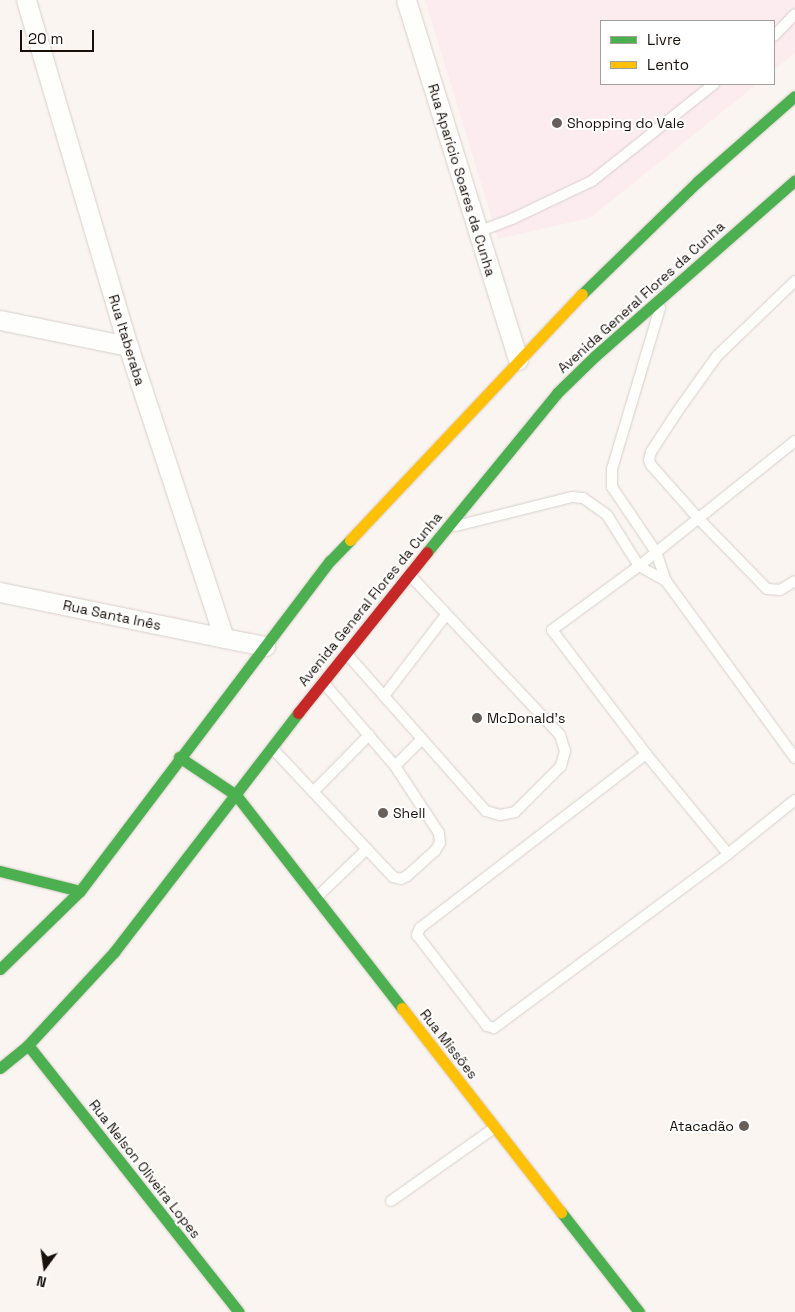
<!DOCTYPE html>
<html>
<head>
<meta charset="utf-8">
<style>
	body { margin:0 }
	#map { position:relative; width:795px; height:1312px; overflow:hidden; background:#fbf5f1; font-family:"Space Grotesk",sans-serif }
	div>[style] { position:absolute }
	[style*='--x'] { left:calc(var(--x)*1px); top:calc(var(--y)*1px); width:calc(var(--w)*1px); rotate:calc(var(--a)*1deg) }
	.commercial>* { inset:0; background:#fdecef }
	.roads { filter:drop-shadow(0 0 1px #d7cfca) drop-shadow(0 0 1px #d7cfca) }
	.lane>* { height:10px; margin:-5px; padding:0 5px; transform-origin:5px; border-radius:5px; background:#fefefd }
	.street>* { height:19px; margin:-9.5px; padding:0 9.5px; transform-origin:9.5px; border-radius:9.5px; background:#fefefd }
	.fast>* { height:11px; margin:-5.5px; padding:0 5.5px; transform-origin:5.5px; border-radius:5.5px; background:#4caf50 }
	.slow>* { height:11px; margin:-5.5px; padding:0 5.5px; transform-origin:5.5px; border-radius:5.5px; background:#ffc107 }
	.jam>* { height:11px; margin:-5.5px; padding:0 5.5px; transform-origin:5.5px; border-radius:5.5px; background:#c62828 }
	.dots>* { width:14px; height:14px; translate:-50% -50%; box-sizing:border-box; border:2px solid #fff; border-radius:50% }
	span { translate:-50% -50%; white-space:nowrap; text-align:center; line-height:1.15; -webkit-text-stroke:4px #fff; paint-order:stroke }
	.poi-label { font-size:14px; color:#181009 }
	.left { translate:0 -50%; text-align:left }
	.right { translate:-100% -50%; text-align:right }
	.street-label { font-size:14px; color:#181009 }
	.legend { position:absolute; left:600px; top:20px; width:175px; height:65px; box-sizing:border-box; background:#fff; border:1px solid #a39f9d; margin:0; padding:6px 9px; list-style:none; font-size:15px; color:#181009 }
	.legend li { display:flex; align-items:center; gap:10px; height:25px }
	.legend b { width:25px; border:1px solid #a39f9d }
	.north { position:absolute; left:20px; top:1242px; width:50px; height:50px; -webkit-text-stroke:4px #fff; paint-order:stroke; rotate:194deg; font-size:14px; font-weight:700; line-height:20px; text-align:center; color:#181009 }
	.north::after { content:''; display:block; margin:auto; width:18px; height:22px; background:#181009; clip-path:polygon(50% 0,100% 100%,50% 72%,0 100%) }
	.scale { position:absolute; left:20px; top:30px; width:74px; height:22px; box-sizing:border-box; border:2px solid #181009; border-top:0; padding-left:6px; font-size:15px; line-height:18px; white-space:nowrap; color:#181009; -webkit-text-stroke:4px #fff; paint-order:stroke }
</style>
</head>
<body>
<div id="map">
	<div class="commercial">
		<div style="clip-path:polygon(425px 0,795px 0,795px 53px,774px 70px,774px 21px,601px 21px,601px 84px,757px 84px,590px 218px,498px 239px)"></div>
	</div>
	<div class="roads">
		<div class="lane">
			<div style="--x:774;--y:36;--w:30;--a:-46"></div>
			<div style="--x:478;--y:232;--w:36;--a:-21"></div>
			<div style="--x:512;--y:219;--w:89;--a:-25.4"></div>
			<div style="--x:592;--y:181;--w:156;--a:-38.5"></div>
			<div style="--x:795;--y:281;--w:108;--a:136.1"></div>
			<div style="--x:717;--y:356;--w:65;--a:125.6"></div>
			<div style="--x:679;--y:409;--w:51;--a:123.1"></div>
			<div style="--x:651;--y:452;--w:8;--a:104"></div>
			<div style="--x:649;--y:460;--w:5;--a:68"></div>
			<div style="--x:651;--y:465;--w:71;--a:48.4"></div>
			<div style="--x:698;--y:518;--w:99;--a:45.8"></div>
			<div style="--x:767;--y:589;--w:13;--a:4"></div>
			<div style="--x:780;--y:590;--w:17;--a:-31"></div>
			<div style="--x:660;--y:308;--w:168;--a:106.6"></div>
			<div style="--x:612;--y:469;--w:18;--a:90"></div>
			<div style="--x:612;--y:487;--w:78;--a:55.9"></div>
			<div style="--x:656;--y:552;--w:31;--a:71"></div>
			<div style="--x:666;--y:581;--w:219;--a:53.9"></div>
			<div style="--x:795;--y:441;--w:200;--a:141.3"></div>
			<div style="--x:639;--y:566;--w:108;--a:143.7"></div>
			<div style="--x:552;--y:630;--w:156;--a:52.8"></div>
			<div style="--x:646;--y:754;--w:285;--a:142.4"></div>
			<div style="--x:420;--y:928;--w:8;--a:113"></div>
			<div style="--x:417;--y:935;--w:115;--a:52.4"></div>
			<div style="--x:487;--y:1026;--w:7;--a:16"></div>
			<div style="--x:494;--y:1028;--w:292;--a:-36.6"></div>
			<div style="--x:728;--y:854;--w:86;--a:-38.9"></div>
			<div style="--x:456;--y:526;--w:120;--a:-14"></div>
			<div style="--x:572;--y:497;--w:11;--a:5"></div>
			<div style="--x:583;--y:498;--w:29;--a:35"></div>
			<div style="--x:607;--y:515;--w:60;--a:57.9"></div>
			<div style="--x:639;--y:566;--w:31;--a:29"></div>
			<div style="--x:346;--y:653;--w:211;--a:48.5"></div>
			<div style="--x:486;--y:811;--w:15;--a:16"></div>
			<div style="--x:500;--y:815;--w:15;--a:-11"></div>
			<div style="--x:515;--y:812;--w:65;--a:-45"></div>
			<div style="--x:561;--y:766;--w:16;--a:-75"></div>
			<div style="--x:565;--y:751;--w:17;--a:-107"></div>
			<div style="--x:560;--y:735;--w:219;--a:-133.2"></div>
			<div style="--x:384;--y:696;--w:102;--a:-52.6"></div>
			<div style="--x:272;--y:748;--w:177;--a:46.8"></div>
			<div style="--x:393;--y:877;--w:8;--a:14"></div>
			<div style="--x:401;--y:879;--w:7;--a:-27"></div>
			<div style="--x:407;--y:876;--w:38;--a:-42"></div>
			<div style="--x:435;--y:851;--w:9;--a:-58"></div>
			<div style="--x:440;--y:843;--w:10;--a:-96"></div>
			<div style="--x:439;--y:833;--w:80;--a:-123.3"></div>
			<div style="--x:395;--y:766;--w:111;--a:-130.6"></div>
			<div style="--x:646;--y:754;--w:129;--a:50.6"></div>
			<div style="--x:395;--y:766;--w:38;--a:-45"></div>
			<div style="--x:313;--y:792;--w:80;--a:-45.5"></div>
			<div style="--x:317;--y:897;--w:68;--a:-43.8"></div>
			<div style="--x:391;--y:1201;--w:126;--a:-35.3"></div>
		</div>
		<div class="street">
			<div style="--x:26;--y:0;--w:361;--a:73.6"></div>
			<div style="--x:128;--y:346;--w:307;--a:71.8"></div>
			<div style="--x:224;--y:638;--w:42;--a:11"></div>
			<div style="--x:406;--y:0;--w:377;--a:72.7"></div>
			<div style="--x:0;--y:320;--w:131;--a:11.5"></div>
			<div style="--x:0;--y:592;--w:229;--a:11.6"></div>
		</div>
		<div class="fast">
			<div style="--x:582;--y:294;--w:161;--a:-44.2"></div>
			<div style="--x:697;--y:182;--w:130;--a:-41.3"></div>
			<div style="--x:427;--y:552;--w:205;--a:-50.7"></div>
			<div style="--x:557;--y:393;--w:53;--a:-44.2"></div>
			<div style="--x:595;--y:356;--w:266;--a:-41.3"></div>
			<div style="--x:179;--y:757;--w:69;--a:33.7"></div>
			<div style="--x:236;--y:795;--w:270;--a:52.1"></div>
			<div style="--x:0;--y:871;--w:82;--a:14"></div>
			<div style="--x:0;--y:969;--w:112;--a:-44.3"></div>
			<div style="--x:80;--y:891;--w:414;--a:-52.9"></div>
			<div style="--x:330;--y:561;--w:29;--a:-46"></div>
			<div style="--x:28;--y:1045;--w:340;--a:51.7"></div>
			<div style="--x:0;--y:1068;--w:36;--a:-39"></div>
			<div style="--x:28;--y:1045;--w:127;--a:-47.2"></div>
			<div style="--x:114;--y:952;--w:302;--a:-52.4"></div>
			<div style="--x:561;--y:1212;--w:127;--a:52"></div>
		</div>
		<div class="slow">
			<div style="--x:350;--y:540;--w:338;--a:-46.7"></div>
			<div style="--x:402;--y:1008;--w:259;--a:52.1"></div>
		</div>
		<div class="jam">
			<div style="--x:298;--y:713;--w:206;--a:-51.3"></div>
		</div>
	</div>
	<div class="dots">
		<div style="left:557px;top:123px;background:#67605a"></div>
		<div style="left:477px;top:718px;background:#67605a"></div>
		<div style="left:383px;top:813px;background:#67605a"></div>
		<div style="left:744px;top:1126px;background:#67605a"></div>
	</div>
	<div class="poi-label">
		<span class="left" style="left:567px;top:123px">Shopping do Vale</span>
		<span class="left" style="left:487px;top:718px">McDonald's</span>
		<span class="left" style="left:393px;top:813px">Shell</span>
		<span class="right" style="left:734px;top:1126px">Atacadão</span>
	</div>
	<div class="street-label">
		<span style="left:462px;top:180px;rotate:73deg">Rua Aparício Soares da Cunha</span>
		<span style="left:641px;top:297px;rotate:-42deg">Avenida General Flores da Cunha</span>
		<span style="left:127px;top:340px;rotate:73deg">Rua Itaberaba</span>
		<span style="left:370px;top:599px;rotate:-51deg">Avenida General Flores da Cunha</span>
		<span style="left:112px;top:615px;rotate:12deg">Rua Santa Inês</span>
		<span style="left:449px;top:1044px;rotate:52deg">Rua Missões</span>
		<span style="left:145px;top:1169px;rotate:52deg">Rua Nelson Oliveira Lopes</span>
	</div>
	<ul class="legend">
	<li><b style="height:6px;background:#4caf50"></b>Livre</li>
	<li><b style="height:6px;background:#ffc107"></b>Lento</li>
	</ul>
	<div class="north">N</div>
	<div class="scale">20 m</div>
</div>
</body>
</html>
